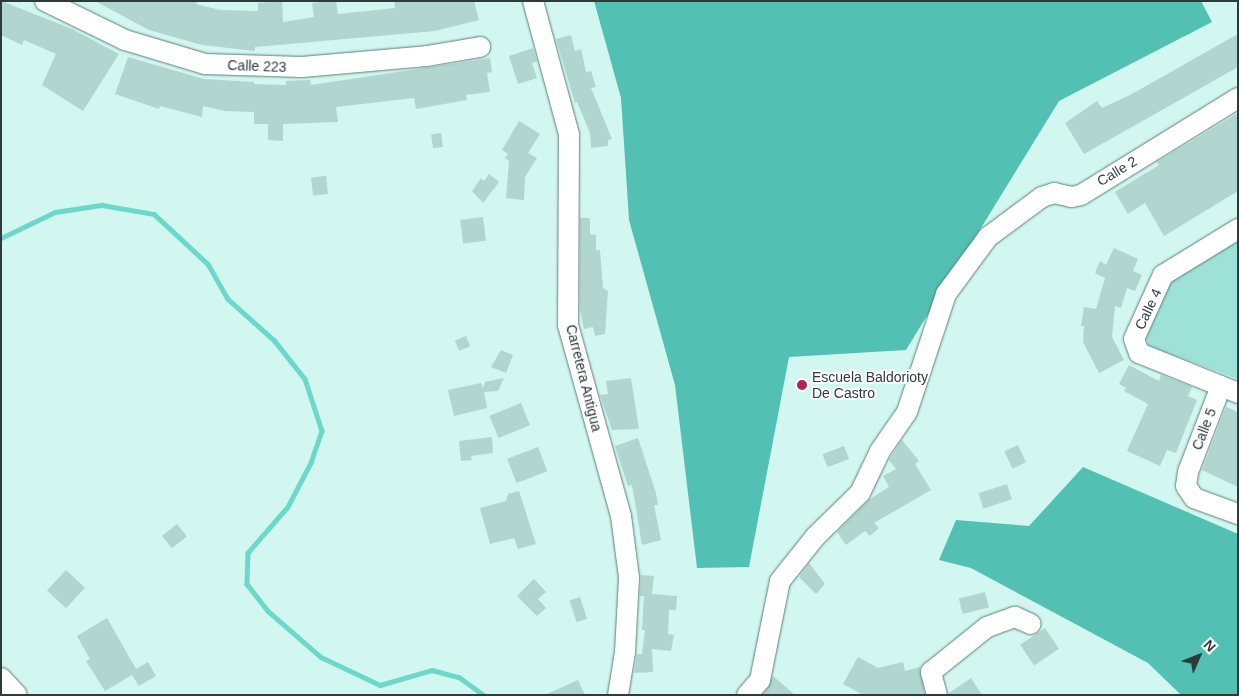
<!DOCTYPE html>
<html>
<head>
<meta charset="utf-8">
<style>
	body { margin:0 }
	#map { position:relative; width:1239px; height:696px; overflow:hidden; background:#d2f7f1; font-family:Arial,sans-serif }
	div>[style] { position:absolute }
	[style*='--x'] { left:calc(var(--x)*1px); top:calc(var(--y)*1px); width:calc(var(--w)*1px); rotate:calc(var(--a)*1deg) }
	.green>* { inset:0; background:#9ee2d7 }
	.forest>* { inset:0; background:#52c0b2 }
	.stream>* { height:4.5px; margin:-2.25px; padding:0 2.25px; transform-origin:2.25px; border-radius:2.25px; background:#6cd8ca }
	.building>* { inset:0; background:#b1d5cf; transform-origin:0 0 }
	.roads { filter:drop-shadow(0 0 1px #5c7e79) drop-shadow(0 0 1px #5c7e79) }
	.minor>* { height:20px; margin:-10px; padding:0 10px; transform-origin:10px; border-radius:10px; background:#fff }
	.dots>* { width:14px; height:14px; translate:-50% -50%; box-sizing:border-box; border:2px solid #fff; border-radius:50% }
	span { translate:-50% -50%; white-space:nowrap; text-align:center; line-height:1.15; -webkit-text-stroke:4px #fff; paint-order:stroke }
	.street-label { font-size:14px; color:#2d3b39 }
	.poi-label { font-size:14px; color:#2d3b39 }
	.left { translate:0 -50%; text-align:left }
	.frame { position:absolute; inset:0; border:2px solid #2d3b39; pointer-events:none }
	.north { position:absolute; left:1174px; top:631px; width:50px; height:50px; -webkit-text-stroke:4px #fff; paint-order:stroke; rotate:46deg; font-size:14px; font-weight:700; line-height:20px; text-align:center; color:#2d3b39 }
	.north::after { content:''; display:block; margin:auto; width:18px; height:22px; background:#2d3b39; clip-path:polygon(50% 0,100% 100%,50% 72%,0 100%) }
</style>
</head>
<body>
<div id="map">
	<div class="green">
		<div style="clip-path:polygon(1238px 237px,1238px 379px,1149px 346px,1146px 334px,1168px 282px)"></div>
	</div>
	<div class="forest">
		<div style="clip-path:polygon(594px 1px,1201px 1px,1212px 22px,1059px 101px,906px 350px,789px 357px,749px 567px,697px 568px,675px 385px,629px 220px,621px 98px)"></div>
		<div style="clip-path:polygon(1083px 467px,1238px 534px,1238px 695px,1181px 695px,1148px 663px,971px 568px,939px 560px,956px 520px,1029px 526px)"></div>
	</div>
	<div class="stream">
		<div style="--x:1;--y:238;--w:60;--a:-25.7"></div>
		<div style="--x:55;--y:212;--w:48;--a:-8.5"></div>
		<div style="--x:102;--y:205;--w:53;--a:9.8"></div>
		<div style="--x:154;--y:214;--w:74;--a:42.8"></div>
		<div style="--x:208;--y:264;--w:40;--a:60.3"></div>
		<div style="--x:228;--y:299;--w:62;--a:41.7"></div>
		<div style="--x:274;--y:340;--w:50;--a:51.5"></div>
		<div style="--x:305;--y:379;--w:55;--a:71.9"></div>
		<div style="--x:322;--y:431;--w:34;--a:109"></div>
		<div style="--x:311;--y:463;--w:50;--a:117.6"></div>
		<div style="--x:288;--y:507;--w:61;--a:131"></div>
		<div style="--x:248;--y:553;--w:31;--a:92"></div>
		<div style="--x:247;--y:584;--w:34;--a:52"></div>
		<div style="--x:268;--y:611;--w:70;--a:41"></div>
		<div style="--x:321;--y:657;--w:65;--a:25.4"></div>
		<div style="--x:380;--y:685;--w:54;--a:-16.1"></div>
		<div style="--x:432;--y:670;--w:28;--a:15"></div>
		<div style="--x:459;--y:677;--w:31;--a:36"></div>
	</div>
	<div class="building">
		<div style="clip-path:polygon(1px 1px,70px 28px,119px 54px,83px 111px,42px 85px,56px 54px,24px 40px,22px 45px,1px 35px)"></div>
		<div style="clip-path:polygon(95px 1px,197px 1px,196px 4px,220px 10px,258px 11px,258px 3px,282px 1px,283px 22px,314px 17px,312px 3px,329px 1px,336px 1px,338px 14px,395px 8px,394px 1px,474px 1px,479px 20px,435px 31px,255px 47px,255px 51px,202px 45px,149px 30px)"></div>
		<div style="clip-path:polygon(1238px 34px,1238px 67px,1084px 154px,1065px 123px,1097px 101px,1102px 108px,1130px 95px)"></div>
		<div style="clip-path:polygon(571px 35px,575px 51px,581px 49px,586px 72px,591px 71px,596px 87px,591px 88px,612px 139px,608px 140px,608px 146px,591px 148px,590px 133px,577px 102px,575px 103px,556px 39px)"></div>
		<div style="clip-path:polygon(533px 48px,537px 61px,532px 63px,537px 78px,518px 84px,509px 56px)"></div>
		<div style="clip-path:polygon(128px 57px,204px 79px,254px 82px,254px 84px,286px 85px,286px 81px,310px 80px,311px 85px,490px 58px,492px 72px,487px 73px,490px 92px,466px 95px,467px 100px,416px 109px,414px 98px,336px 107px,338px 122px,283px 124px,283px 141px,268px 140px,268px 124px,254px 124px,254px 112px,225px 111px,203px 106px,202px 117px,160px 106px,159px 109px,115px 94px)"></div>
		<div style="clip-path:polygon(1238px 113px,1238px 191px,1164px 236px,1145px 203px,1128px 214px,1115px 192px,1159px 165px,1157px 162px)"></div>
		<div style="clip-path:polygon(519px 121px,540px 134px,528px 153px,537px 158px,525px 177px,524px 200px,506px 198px,509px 161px,505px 158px,508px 154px,502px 150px)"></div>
		<div style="left:441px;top:133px;width:14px;height:10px;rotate:82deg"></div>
		<div style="clip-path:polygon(489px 174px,499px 182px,483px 203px,472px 191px,481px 178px,484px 181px)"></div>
		<div style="left:326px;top:176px;width:18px;height:15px;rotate:84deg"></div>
		<div style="left:483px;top:217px;width:24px;height:23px;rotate:83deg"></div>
		<div style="clip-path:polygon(580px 218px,590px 218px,590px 234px,596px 235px,596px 250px,600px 250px,603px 288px,608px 291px,605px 334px,595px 336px,593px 327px,584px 329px,580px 310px)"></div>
		<div style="clip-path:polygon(1114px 248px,1138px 259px,1133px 271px,1142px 275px,1135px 291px,1127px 288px,1121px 308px,1115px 306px,1112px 337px,1124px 360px,1099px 373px,1083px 342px,1084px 326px,1081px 326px,1084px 307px,1096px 309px,1105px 278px,1095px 273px,1100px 261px,1106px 265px)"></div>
		<div style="left:466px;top:336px;width:11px;height:12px;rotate:68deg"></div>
		<div style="clip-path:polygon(501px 350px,513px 355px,506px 373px,491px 367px)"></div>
		<div style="clip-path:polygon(1129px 365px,1159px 381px,1161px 375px,1192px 387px,1188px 396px,1197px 400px,1176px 453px,1167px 450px,1160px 466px,1127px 451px,1148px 404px,1124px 391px,1126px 388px,1119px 384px)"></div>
		<div style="clip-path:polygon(504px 378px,498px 391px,484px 392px,487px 408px,454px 416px,448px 390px,481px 383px,483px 388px,485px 382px)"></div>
		<div style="clip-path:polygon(631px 378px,639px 429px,612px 430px,600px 395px,608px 394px,606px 381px)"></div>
		<div style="left:521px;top:403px;width:24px;height:34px;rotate:68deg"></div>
		<div style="clip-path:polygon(1226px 407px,1238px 412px,1238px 487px,1202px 470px)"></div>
		<div style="clip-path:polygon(492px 437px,493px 453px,471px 456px,472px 460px,461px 461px,459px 441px)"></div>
		<div style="clip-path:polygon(638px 438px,656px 493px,658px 505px,654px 505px,661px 540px,642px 545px,632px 485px,628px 486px,615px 446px)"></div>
		<div style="clip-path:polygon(902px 440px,919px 461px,915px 464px,931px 490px,874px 523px,879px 528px,870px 536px,865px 531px,846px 545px,837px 532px,870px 499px,889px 487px,883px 476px,896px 469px,889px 460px)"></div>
		<div style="left:1018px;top:445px;width:19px;height:15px;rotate:65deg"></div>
		<div style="left:844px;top:446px;width:14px;height:23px;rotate:69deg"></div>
		<div style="left:538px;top:447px;width:26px;height:33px;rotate:69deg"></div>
		<div style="left:1007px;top:484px;width:16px;height:30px;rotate:72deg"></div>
		<div style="clip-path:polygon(519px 491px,536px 544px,518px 549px,514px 538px,490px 544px,480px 508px,506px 501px,508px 494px)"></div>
		<div style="left:177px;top:524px;width:16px;height:19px;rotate:52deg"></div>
		<div style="clip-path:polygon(809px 563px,825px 584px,816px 594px,799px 577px)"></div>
		<div style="left:66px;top:570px;width:26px;height:28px;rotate:43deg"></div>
		<div style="clip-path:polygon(641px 575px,654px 576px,652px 594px,677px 596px,676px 610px,669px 610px,668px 634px,674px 635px,671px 651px,652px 649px,653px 672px,634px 673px,637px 654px,642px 654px,645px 630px,642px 630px,644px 596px,640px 596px)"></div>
		<div style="clip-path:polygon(534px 579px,546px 592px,538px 599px,546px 608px,537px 616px,517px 596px)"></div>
		<div style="left:985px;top:592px;width:16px;height:27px;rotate:76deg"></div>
		<div style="left:580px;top:597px;width:23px;height:11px;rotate:72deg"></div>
		<div style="clip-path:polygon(107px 618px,136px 669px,148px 662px,156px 676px,139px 686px,132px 675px,105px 691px,86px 661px,90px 659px,77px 636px)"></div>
		<div style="left:1045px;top:628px;width:25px;height:30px;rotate:56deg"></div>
		<div style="clip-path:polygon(858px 657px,878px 668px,903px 662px,905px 671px,920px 667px,925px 695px,863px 695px,843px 684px)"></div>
		<div style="clip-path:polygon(773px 676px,795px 695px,763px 695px)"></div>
		<div style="clip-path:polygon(971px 678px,982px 695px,949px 695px,949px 693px)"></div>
		<div style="clip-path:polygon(578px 680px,585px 695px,545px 695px)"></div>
	</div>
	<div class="roads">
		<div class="minor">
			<div style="--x:45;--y:1;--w:89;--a:26"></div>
			<div style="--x:125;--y:40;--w:84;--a:16.7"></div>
			<div style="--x:205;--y:64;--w:97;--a:1.8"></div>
			<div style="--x:302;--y:67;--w:125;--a:-5"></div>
			<div style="--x:427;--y:56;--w:54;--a:-9.6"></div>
			<div style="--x:533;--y:1;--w:138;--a:74.9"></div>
			<div style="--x:569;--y:134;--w:191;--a:90.3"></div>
			<div style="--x:568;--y:325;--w:198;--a:74.5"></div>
			<div style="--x:621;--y:516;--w:63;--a:82.6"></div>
			<div style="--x:629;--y:578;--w:74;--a:93.1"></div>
			<div style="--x:625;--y:652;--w:44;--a:99.2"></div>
			<div style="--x:1238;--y:229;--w:88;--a:148.5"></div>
			<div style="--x:1163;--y:275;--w:70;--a:114.4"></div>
			<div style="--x:1134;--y:339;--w:15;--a:70"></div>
			<div style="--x:1139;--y:353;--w:107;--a:22"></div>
			<div style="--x:1221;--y:386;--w:92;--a:111"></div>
			<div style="--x:1188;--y:472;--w:14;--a:98"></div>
			<div style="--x:1186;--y:486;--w:14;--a:56"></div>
			<div style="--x:1194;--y:498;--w:47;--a:20"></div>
			<div style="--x:1;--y:678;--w:23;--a:47"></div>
			<div style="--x:747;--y:695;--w:20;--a:-49"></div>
			<div style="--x:760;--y:680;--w:101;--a:-78.6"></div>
			<div style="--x:780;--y:581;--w:56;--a:-51.5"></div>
			<div style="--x:815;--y:537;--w:63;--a:-44.4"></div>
			<div style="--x:860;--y:493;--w:47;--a:-64.5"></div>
			<div style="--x:880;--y:451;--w:47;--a:-55.3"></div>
			<div style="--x:907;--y:412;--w:124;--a:-71.7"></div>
			<div style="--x:946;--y:294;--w:71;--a:-53.6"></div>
			<div style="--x:988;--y:237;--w:67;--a:-36.5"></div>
			<div style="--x:1042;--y:197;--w:13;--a:-18"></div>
			<div style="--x:1054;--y:193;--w:18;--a:13"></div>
			<div style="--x:1072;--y:197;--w:9;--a:-13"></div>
			<div style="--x:1081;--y:195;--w:185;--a:-31.7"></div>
			<div style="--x:937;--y:695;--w:24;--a:-105"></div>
			<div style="--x:931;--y:672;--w:72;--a:-38.8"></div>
			<div style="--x:987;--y:627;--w:30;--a:-20"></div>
			<div style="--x:1015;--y:617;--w:17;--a:24"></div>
		</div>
	</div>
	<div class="dots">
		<div style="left:802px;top:385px;background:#b12258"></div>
	</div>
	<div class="street-label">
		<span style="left:257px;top:66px;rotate:2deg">Calle 223</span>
		<span style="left:1117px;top:171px;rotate:-31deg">Calle 2</span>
		<span style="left:1148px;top:309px;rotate:-65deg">Calle 4</span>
		<span style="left:584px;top:378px;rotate:76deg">Carretera Antigua</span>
		<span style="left:1204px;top:429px;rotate:-69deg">Calle 5</span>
	</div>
	<div class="poi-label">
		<span class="left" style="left:812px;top:385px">Escuela Baldorioty<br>De Castro</span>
	</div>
	<div class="frame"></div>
	<div class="north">N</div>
</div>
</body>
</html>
